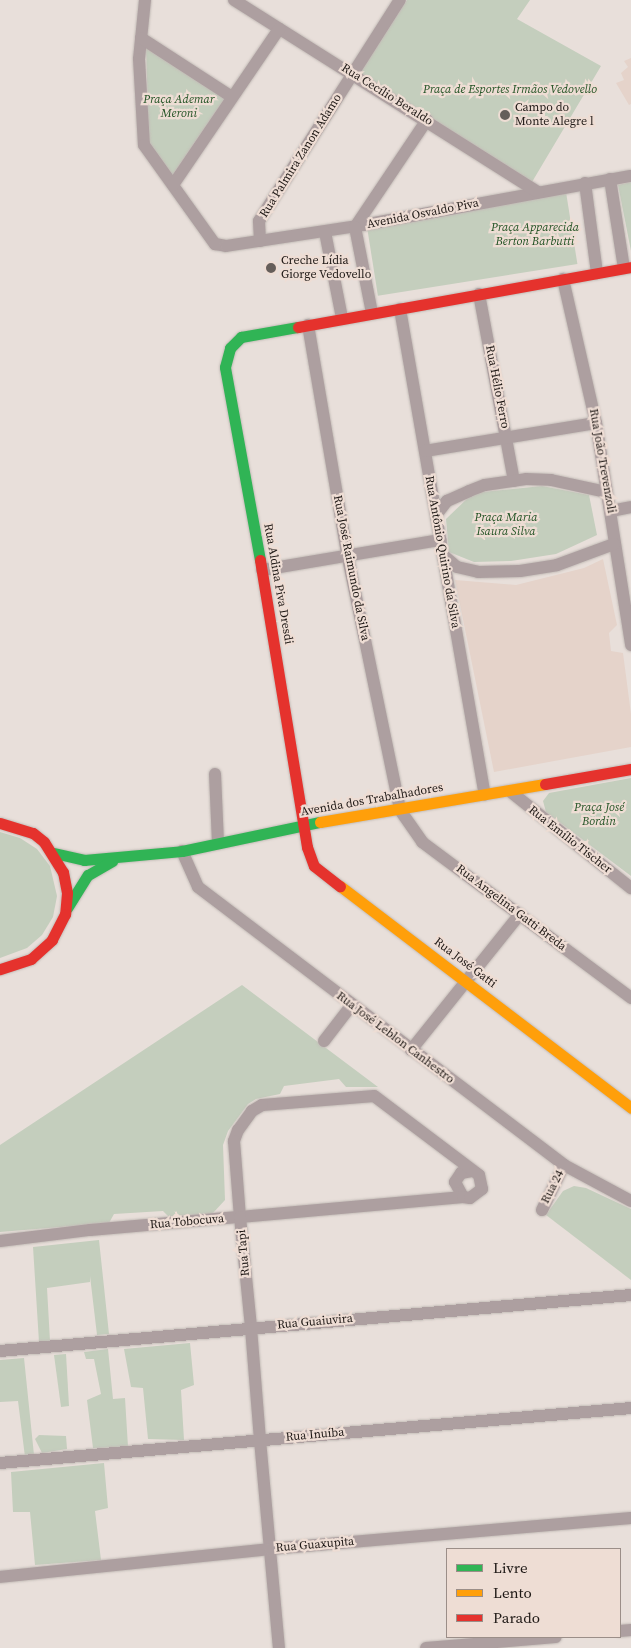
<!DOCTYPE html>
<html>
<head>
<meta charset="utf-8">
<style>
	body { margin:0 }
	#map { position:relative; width:631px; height:1648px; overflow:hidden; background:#e8dfda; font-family:"Source Serif 4",serif }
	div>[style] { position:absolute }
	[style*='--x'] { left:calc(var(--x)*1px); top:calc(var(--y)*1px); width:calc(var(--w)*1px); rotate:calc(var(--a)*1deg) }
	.built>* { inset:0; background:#e5d3ca }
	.green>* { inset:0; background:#c4cebd; transform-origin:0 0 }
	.roads { filter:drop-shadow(0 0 1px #c3bcb7) drop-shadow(0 0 1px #c3bcb7) }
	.street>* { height:12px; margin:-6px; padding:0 6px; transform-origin:6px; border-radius:6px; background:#ad9fa0 }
	.fast>* { height:11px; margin:-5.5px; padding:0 5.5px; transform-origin:5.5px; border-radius:5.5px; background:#30b455 }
	.slow>* { height:11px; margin:-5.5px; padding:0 5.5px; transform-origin:5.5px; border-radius:5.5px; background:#ff9f0a }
	.jam>* { height:11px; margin:-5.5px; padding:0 5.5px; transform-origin:5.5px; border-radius:5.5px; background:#e5322d }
	.dots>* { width:14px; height:14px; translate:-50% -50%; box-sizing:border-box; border:2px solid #eeddd4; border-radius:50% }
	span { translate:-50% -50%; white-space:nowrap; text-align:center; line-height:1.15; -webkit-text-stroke:4.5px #eeddd4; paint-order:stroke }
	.park-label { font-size:12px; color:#215223; font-style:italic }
	.street-label { font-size:12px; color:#1e1815 }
	.poi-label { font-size:12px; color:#1e1815 }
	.left { translate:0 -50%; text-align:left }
	.legend { position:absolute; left:446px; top:1548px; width:175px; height:90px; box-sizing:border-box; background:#eeddd4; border:1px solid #9b8e88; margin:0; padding:6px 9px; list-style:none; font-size:15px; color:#1e1815 }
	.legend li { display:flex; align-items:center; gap:10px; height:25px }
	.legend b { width:25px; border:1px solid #9b8e88 }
</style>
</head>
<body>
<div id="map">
	<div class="built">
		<div style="clip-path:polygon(631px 58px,631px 104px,629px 105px,616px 83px,624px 80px,621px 73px,628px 67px,624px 61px)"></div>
		<div style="clip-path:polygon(603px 559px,617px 625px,609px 633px,611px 651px,623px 653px,631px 714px,631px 747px,494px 772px,455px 580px,516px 585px,584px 568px)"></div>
	</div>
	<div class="green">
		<div style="clip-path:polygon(407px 0,530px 0,517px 19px,601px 66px,532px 182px,360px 73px)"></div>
		<div style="clip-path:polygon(146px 46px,225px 98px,172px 176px,149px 145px)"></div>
		<div style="clip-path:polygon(631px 182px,631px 251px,618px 185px)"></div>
		<div style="left:566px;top:192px;width:73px;height:202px;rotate:81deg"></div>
		<div style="clip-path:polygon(542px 486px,589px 495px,597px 535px,556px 554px,511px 561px,474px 562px,449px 552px,446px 519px,473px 493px)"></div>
		<div style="clip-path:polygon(631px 778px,631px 876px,546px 812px,543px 801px,549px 793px)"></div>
		<div style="clip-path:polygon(0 832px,20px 838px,37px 849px,50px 866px,57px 896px,53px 917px,42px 935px,27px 948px,0 958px)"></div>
		<div style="clip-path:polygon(242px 985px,378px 1087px,346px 1087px,339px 1079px,284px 1086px,280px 1094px,256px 1099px,248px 1104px,228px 1131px,223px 1145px,225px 1200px,213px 1213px,170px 1218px,163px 1211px,114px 1214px,109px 1223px,0 1232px,0 1145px)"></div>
		<div style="clip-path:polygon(574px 1186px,586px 1188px,631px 1209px,631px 1280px,546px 1215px,563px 1191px)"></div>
		<div style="clip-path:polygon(99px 1240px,109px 1334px,97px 1335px,90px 1276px,90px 1282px,47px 1288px,50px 1341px,39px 1342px,33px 1247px)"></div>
		<div style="clip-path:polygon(190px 1343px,194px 1385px,181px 1390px,184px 1440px,148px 1439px,143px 1388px,131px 1387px,124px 1349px)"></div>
		<div style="clip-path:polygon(108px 1349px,113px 1399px,125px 1398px,128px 1447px,93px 1448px,87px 1400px,101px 1394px,94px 1359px,86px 1359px,84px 1352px)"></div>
		<div style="clip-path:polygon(66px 1354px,69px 1406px,61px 1407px,54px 1355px)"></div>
		<div style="clip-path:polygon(24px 1358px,34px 1455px,25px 1457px,18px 1401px,0 1402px,0 1360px)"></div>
		<div style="clip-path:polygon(39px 1435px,66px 1436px,67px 1449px,42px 1453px,35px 1439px)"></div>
		<div style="clip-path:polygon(104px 1463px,108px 1508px,95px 1511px,101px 1560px,35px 1565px,30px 1512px,13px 1512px,11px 1472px)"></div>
	</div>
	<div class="roads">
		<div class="street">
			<div style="--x:145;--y:0;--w:59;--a:95.8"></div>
			<div style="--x:139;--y:59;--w:86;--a:86.7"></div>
			<div style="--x:144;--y:145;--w:122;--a:54.4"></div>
			<div style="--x:215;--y:244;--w:11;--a:10"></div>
			<div style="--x:226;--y:246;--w:139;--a:-8.7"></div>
			<div style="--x:363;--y:225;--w:272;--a:-10.4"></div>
			<div style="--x:234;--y:0;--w:360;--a:32.3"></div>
			<div style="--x:141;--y:38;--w:108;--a:33"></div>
			<div style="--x:610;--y:179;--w:90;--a:81.1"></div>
			<div style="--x:585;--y:183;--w:91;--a:82.4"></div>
			<div style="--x:173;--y:185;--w:189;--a:-55.8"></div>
			<div style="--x:355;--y:227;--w:129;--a:-56.1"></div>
			<div style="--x:355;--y:227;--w:88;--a:78.8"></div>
			<div style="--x:325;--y:232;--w:88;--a:78.8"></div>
			<div style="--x:260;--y:241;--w:20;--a:-93"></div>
			<div style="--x:259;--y:221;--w:262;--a:-57.5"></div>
			<div style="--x:563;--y:279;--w:148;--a:77.1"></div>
			<div style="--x:596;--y:423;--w:225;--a:81"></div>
			<div style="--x:479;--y:294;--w:190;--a:79.4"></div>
			<div style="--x:400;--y:309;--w:493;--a:80.1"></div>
			<div style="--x:308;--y:325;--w:236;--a:80.3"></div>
			<div style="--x:348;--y:558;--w:257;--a:78.3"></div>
			<div style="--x:400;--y:810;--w:39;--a:55"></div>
			<div style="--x:422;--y:842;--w:261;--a:36.7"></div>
			<div style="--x:425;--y:451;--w:173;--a:-9.3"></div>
			<div style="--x:611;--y:511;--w:20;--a:-11"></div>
			<div style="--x:436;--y:515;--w:18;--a:-52"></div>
			<div style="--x:447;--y:501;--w:24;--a:-24"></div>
			<div style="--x:469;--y:491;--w:17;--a:-21"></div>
			<div style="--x:485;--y:485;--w:41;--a:-8.3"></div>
			<div style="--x:526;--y:479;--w:25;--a:2"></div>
			<div style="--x:551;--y:480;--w:56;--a:12.3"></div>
			<div style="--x:443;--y:555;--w:18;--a:41"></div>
			<div style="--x:457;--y:567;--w:22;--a:13"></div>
			<div style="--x:478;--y:572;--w:42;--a:-1.4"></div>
			<div style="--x:520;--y:571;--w:37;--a:-9"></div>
			<div style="--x:557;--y:565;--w:61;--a:-20.2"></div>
			<div style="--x:262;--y:570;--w:181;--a:-9.6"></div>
			<div style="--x:215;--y:774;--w:69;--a:87.5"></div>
			<div style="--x:511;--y:792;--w:154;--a:38.7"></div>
			<div style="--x:182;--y:851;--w:39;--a:66"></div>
			<div style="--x:198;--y:887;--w:460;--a:37.2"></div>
			<div style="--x:564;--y:1165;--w:76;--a:28.2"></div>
			<div style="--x:324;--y:1041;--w:44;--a:-52.4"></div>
			<div style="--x:411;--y:1050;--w:174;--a:-51.3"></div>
			<div style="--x:463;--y:1197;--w:17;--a:-118"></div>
			<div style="--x:455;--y:1182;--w:11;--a:-56"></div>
			<div style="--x:461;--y:1173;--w:11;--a:-10"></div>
			<div style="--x:542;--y:1210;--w:50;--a:-63.9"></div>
			<div style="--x:0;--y:1241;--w:91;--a:-7"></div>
			<div style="--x:90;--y:1230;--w:151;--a:-5"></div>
			<div style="--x:240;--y:1217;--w:224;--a:-5.1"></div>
			<div style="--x:463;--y:1197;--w:7;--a:8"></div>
			<div style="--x:470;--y:1198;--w:15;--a:-37"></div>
			<div style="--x:482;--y:1189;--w:14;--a:-102"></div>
			<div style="--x:479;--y:1175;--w:131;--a:-143"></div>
			<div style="--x:374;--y:1096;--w:112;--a:175.4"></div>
			<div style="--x:262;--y:1105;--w:12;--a:149"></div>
			<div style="--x:252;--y:1111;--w:24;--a:126"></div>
			<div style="--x:238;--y:1130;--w:12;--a:110"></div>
			<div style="--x:234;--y:1141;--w:76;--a:85.5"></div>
			<div style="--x:240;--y:1217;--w:112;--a:84.3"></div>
			<div style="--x:251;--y:1328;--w:112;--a:85.4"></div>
			<div style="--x:260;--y:1440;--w:209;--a:84.8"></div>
			<div style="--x:0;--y:1351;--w:633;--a:-5.07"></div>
			<div style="--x:0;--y:1463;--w:633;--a:-4.98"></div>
			<div style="--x:0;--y:1577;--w:271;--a:-5.9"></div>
			<div style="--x:270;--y:1549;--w:362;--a:-4.9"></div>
			<div style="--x:620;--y:1631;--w:11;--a:-5"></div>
			<div style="--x:426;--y:1648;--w:130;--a:-4.8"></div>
		</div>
		<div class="fast">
			<div style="--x:260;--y:560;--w:196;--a:-100.3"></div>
			<div style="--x:225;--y:367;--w:20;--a:-75"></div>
			<div style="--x:230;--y:348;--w:16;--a:-45"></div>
			<div style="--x:241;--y:337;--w:58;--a:-10"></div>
			<div style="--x:54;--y:853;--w:31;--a:13"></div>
			<div style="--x:84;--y:860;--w:98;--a:-5.2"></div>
			<div style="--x:182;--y:851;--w:141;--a:-11.9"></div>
			<div style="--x:67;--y:908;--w:39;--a:-58"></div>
			<div style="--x:88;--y:875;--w:28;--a:-30"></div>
		</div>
		<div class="slow">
			<div style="--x:320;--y:822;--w:228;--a:-9.6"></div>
			<div style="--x:340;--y:886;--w:366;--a:37.3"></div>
		</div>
		<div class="jam">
			<div style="--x:298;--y:327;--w:338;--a:-10.2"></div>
			<div style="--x:260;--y:560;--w:291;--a:80.7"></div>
			<div style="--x:307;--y:847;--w:20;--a:70"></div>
			<div style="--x:314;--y:866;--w:33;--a:38"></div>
			<div style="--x:545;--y:784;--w:87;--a:-9.9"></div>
			<div style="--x:0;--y:823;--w:34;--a:17"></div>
			<div style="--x:33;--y:833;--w:14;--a:39"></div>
			<div style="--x:44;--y:842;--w:36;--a:58"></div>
			<div style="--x:63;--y:872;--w:21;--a:79"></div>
			<div style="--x:67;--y:893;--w:21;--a:95"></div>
			<div style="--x:65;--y:914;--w:29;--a:117"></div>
			<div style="--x:52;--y:940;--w:28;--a:138"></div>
			<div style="--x:31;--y:959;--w:33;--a:162"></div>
		</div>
	</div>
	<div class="dots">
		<div style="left:505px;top:115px;background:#655e5a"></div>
		<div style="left:271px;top:268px;background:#655e5a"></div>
	</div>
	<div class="park-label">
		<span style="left:510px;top:90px">Praça de Esportes Irmãos Vedovello</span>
		<span style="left:179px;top:107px">Praça Ademar<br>Meroni</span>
		<span style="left:535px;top:235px">Praça Apparecida<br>Berton Barbutti</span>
		<span style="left:506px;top:525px">Praça Maria<br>Isaura Silva</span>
		<span style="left:599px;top:815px">Praça José<br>Bordin</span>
	</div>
	<div class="street-label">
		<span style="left:387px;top:95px;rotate:32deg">Rua Cecílio Beraldo</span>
		<span style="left:301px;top:156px;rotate:-58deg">Rua Palmira Zanon Adamo</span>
		<span style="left:423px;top:214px;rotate:-11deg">Avenida Osvaldo Piva</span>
		<span style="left:497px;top:387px;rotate:79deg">Rua Hélio Ferro</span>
		<span style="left:602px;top:461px;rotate:80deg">Rua João Trevenzoli</span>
		<span style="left:442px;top:552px;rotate:80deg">Rua Antônio Quirino da Silva</span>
		<span style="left:351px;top:568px;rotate:79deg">Rua José Raimundo da Silva</span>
		<span style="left:278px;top:584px;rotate:80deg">Rua Aldina Piva Dresdi</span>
		<span style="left:372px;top:800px;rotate:-10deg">Avenida dos Trabalhadores</span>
		<span style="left:570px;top:840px;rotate:38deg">Rua Emílio Tischer</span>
		<span style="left:511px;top:908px;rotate:37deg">Rua Angelina Gatti Breda</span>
		<span style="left:465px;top:963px;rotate:37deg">Rua José Gatti</span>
		<span style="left:395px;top:1038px;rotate:37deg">Rua José Leblon Canhestro</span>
		<span style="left:553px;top:1187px;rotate:-63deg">Rua 24</span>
		<span style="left:187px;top:1222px;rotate:-5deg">Rua Tobocuva</span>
		<span style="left:244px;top:1253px;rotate:-95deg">Rua Tapi</span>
		<span style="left:315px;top:1322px;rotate:-5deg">Rua Guaiuvira</span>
		<span style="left:315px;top:1435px;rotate:-5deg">Rua Inuíba</span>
		<span style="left:315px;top:1545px;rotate:-5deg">Rua Guaxupita</span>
	</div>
	<div class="poi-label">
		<span class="left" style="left:515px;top:115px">Campo do<br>Monte Alegre l</span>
		<span class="left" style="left:281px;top:268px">Creche Lídia<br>Giorge Vedovello</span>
	</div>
	<ul class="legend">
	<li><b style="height:6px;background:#30b455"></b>Livre</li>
	<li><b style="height:6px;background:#ff9f0a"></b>Lento</li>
	<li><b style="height:6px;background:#e5322d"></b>Parado</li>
	</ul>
</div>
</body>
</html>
